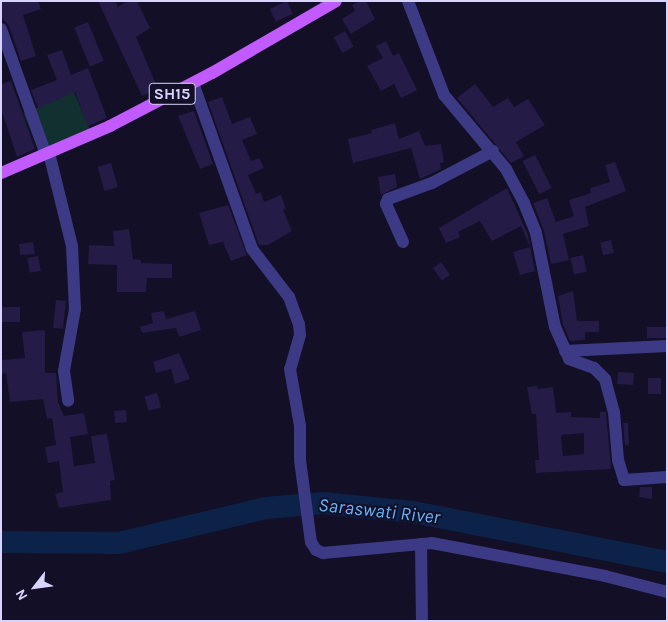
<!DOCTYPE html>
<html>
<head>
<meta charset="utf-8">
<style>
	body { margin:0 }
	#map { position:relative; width:668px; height:622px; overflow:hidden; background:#130f26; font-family:Karla,sans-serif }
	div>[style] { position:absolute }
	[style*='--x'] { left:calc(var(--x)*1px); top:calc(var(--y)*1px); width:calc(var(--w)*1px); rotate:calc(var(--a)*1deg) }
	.green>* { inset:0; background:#12302f; transform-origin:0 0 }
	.river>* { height:22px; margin:-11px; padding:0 11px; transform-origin:11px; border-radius:11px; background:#0c2248 }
	.building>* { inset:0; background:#241b47; transform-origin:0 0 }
	.street>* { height:12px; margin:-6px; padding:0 6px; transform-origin:6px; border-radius:6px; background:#3d3a85 }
	.primary>* { height:12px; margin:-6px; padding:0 6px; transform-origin:6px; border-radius:6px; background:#c25bff }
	span { translate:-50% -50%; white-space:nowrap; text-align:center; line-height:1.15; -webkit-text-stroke:4px #130f26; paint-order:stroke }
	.shield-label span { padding:1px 4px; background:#130f26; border:1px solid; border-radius:4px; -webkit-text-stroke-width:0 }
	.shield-label { font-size:16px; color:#d9d4ff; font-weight:700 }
	.water-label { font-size:19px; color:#62b6ff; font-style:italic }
	.frame { position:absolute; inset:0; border:2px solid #d9d4ff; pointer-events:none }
	.north { position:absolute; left:10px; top:562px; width:50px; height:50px; -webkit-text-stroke:4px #130f26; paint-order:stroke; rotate:240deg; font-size:14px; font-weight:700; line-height:20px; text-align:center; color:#d9d4ff }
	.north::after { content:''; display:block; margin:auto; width:18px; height:22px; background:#d9d4ff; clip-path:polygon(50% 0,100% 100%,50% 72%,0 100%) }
</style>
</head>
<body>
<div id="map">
	<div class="green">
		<div style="left:74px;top:92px;width:44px;height:55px;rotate:67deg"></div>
	</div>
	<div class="river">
		<div style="--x:1;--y:542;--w:118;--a:0.5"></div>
		<div style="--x:119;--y:543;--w:151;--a:-13.4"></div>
		<div style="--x:266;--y:508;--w:57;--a:-5"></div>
		<div style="--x:323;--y:503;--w:90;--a:5.7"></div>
		<div style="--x:413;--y:512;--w:259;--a:11.1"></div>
	</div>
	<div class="building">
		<div style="clip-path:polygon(1px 1px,38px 1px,41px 9px,23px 15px,36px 56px,21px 61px,9px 26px,1px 17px)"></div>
		<div style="clip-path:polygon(98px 1px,115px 1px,118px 7px,128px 1px,137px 1px,150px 28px,136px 37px,158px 89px,142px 96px)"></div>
		<div style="left:287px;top:1px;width:14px;height:19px;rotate:65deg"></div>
		<div style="clip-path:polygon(360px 1px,366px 1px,375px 19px,351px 34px,342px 19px,355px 11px,352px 5px)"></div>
		<div style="left:88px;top:22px;width:42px;height:15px;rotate:68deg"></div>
		<div style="left:345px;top:31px;width:18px;height:13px;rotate:61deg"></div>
		<div style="clip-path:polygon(386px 41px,393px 56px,399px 53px,417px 90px,401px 98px,394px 84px,381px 91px,367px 66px,383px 58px,376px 46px)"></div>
		<div style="clip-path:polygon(62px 50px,71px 75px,88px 68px,107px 118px,88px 126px,75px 92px,38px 108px,31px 90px,57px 80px,47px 55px)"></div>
		<div style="clip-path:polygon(11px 81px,35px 149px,17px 157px,1px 109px,1px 84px)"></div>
		<div style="clip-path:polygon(475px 84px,493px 107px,508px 98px,514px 107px,528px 99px,537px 113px,545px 125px,516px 142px,524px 156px,511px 163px,457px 98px)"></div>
		<div style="clip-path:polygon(222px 97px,232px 124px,250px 117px,257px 134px,242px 140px,251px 161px,259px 158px,264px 168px,248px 175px,256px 194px,261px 192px,264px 202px,281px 195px,286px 209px,283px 210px,292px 231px,268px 245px,259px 245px,208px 102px)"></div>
		<div style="clip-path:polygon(194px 111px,213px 164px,200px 169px,178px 116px)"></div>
		<div style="clip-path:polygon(395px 123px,399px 139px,419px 131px,425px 146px,441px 144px,444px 162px,440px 163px,441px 169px,420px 179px,411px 148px,353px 163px,348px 139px,372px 133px,371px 130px)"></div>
		<div style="left:535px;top:155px;width:37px;height:14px;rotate:63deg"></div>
		<div style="clip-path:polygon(615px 162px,626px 191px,585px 207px,589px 226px,563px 234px,569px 260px,551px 264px,544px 231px,533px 203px,547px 198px,556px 222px,574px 216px,569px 200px,591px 193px,590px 188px,610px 182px,605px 165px)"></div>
		<div style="left:111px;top:163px;width:25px;height:14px;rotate:74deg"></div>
		<div style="clip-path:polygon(395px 174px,397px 187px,381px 195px,378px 177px)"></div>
		<div style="clip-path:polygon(507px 188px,528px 235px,535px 271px,520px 275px,513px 252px,530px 247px,521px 226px,492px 241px,480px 221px,458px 232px,460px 237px,446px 243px,439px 228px)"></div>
		<div style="clip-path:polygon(228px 205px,247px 255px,231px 261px,223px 242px,209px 245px,199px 213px)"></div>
		<div style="clip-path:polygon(129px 229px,133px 259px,141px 260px,141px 263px,172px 264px,172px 278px,147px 278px,146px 292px,117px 292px,117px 265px,88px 264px,89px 245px,114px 246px,113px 231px)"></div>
		<div style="left:611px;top:240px;width:13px;height:11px;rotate:77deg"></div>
		<div style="clip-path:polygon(33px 242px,35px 254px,20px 255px,19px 244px)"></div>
		<div style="left:583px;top:255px;width:17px;height:13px;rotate:77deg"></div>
		<div style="left:38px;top:256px;width:15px;height:11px;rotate:79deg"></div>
		<div style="left:441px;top:262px;width:16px;height:10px;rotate:55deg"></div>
		<div style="clip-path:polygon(573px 291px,577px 321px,599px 321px,599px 332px,585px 332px,585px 340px,570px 341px,563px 325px,558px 296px)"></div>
		<div style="left:56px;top:300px;width:10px;height:28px;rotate:6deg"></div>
		<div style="left:1px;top:307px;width:19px;height:15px"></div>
		<div style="clip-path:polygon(164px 311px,166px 319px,195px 311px,201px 330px,179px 337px,176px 328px,142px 333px,140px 327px,153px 323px,151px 313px)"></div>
		<div style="left:667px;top:327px;width:11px;height:20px;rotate:90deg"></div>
		<div style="clip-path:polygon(45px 330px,45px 373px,56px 373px,58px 402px,64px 416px,84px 413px,88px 434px,70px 437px,74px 466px,95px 463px,91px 436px,107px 434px,115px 480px,110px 481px,111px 500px,59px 508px,55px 494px,63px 492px,59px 461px,48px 463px,45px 447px,56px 445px,52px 418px,47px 419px,43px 399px,10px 402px,6px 373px,1px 374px,1px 360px,25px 358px,22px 332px)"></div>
		<div style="clip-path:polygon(179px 353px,190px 379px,175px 384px,171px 369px,156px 373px,153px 362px)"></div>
		<div style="left:618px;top:372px;width:16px;height:12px;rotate:4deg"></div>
		<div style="left:648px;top:378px;width:13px;height:16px"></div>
		<div style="clip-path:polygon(evenodd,537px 386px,538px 389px,553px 387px,556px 413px,571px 412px,571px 417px,600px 418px,600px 412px,606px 412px,611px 469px,536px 473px,535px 460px,539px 460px,536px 414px,532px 414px,527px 387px,537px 386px,584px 433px,584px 454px,563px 456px,561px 435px,584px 433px)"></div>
		<div style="left:157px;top:393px;width:15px;height:13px;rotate:74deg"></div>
		<div style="left:126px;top:410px;width:12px;height:12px;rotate:85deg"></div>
		<div style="clip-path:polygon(623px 423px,628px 423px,629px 445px,625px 445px)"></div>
		<div style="clip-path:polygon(640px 487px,652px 487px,652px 499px,639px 497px)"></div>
	</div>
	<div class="street">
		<div style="--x:408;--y:1;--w:101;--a:69"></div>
		<div style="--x:444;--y:95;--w:97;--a:50"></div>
		<div style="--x:506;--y:169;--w:38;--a:62"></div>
		<div style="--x:524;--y:203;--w:32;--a:68"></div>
		<div style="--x:536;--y:233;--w:96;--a:78.6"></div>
		<div style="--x:555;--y:327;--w:35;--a:66"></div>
		<div style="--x:569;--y:359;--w:27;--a:20"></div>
		<div style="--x:594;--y:368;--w:16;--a:45"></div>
		<div style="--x:605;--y:379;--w:34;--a:75"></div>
		<div style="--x:614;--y:412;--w:48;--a:85.2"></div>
		<div style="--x:618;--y:460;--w:21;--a:73"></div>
		<div style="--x:624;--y:480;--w:43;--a:-4"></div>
		<div style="--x:1;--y:29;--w:134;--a:70.3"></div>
		<div style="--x:193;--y:83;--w:176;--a:70.4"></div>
		<div style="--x:252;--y:249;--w:61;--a:52.4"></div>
		<div style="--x:289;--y:297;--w:29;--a:70"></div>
		<div style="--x:299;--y:324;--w:11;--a:85"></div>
		<div style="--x:300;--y:335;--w:35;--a:106"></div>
		<div style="--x:290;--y:369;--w:58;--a:80"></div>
		<div style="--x:300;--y:426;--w:34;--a:90"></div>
		<div style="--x:300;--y:460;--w:83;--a:82.4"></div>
		<div style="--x:311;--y:542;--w:9;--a:58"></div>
		<div style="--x:316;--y:550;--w:8;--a:23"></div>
		<div style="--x:323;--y:553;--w:109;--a:-5.2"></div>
		<div style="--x:432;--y:543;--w:176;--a:10.8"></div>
		<div style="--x:605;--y:576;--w:64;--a:14.5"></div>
		<div style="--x:49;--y:153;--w:96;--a:76.1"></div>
		<div style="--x:72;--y:246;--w:63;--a:87.3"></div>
		<div style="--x:75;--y:309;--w:63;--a:100.1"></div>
		<div style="--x:64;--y:371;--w:30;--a:82"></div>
		<div style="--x:403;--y:242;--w:42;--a:-114.1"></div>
		<div style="--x:386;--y:204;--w:5;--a:-68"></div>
		<div style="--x:388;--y:199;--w:47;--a:-20"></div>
		<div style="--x:432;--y:183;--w:69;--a:-27.7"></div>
		<div style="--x:565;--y:351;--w:102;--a:-2.8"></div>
		<div style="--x:421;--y:544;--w:77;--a:89.3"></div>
	</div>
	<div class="primary">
		<div style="--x:1;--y:173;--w:119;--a:-23.3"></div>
		<div style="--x:110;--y:126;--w:115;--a:-27.5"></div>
		<div style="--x:212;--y:73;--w:143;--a:-30.1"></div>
	</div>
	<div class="shield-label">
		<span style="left:172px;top:94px">SH15</span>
	</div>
	<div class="water-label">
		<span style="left:379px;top:512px;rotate:6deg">Saraswati River</span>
	</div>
	<div class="frame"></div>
	<div class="north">N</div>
</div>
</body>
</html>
